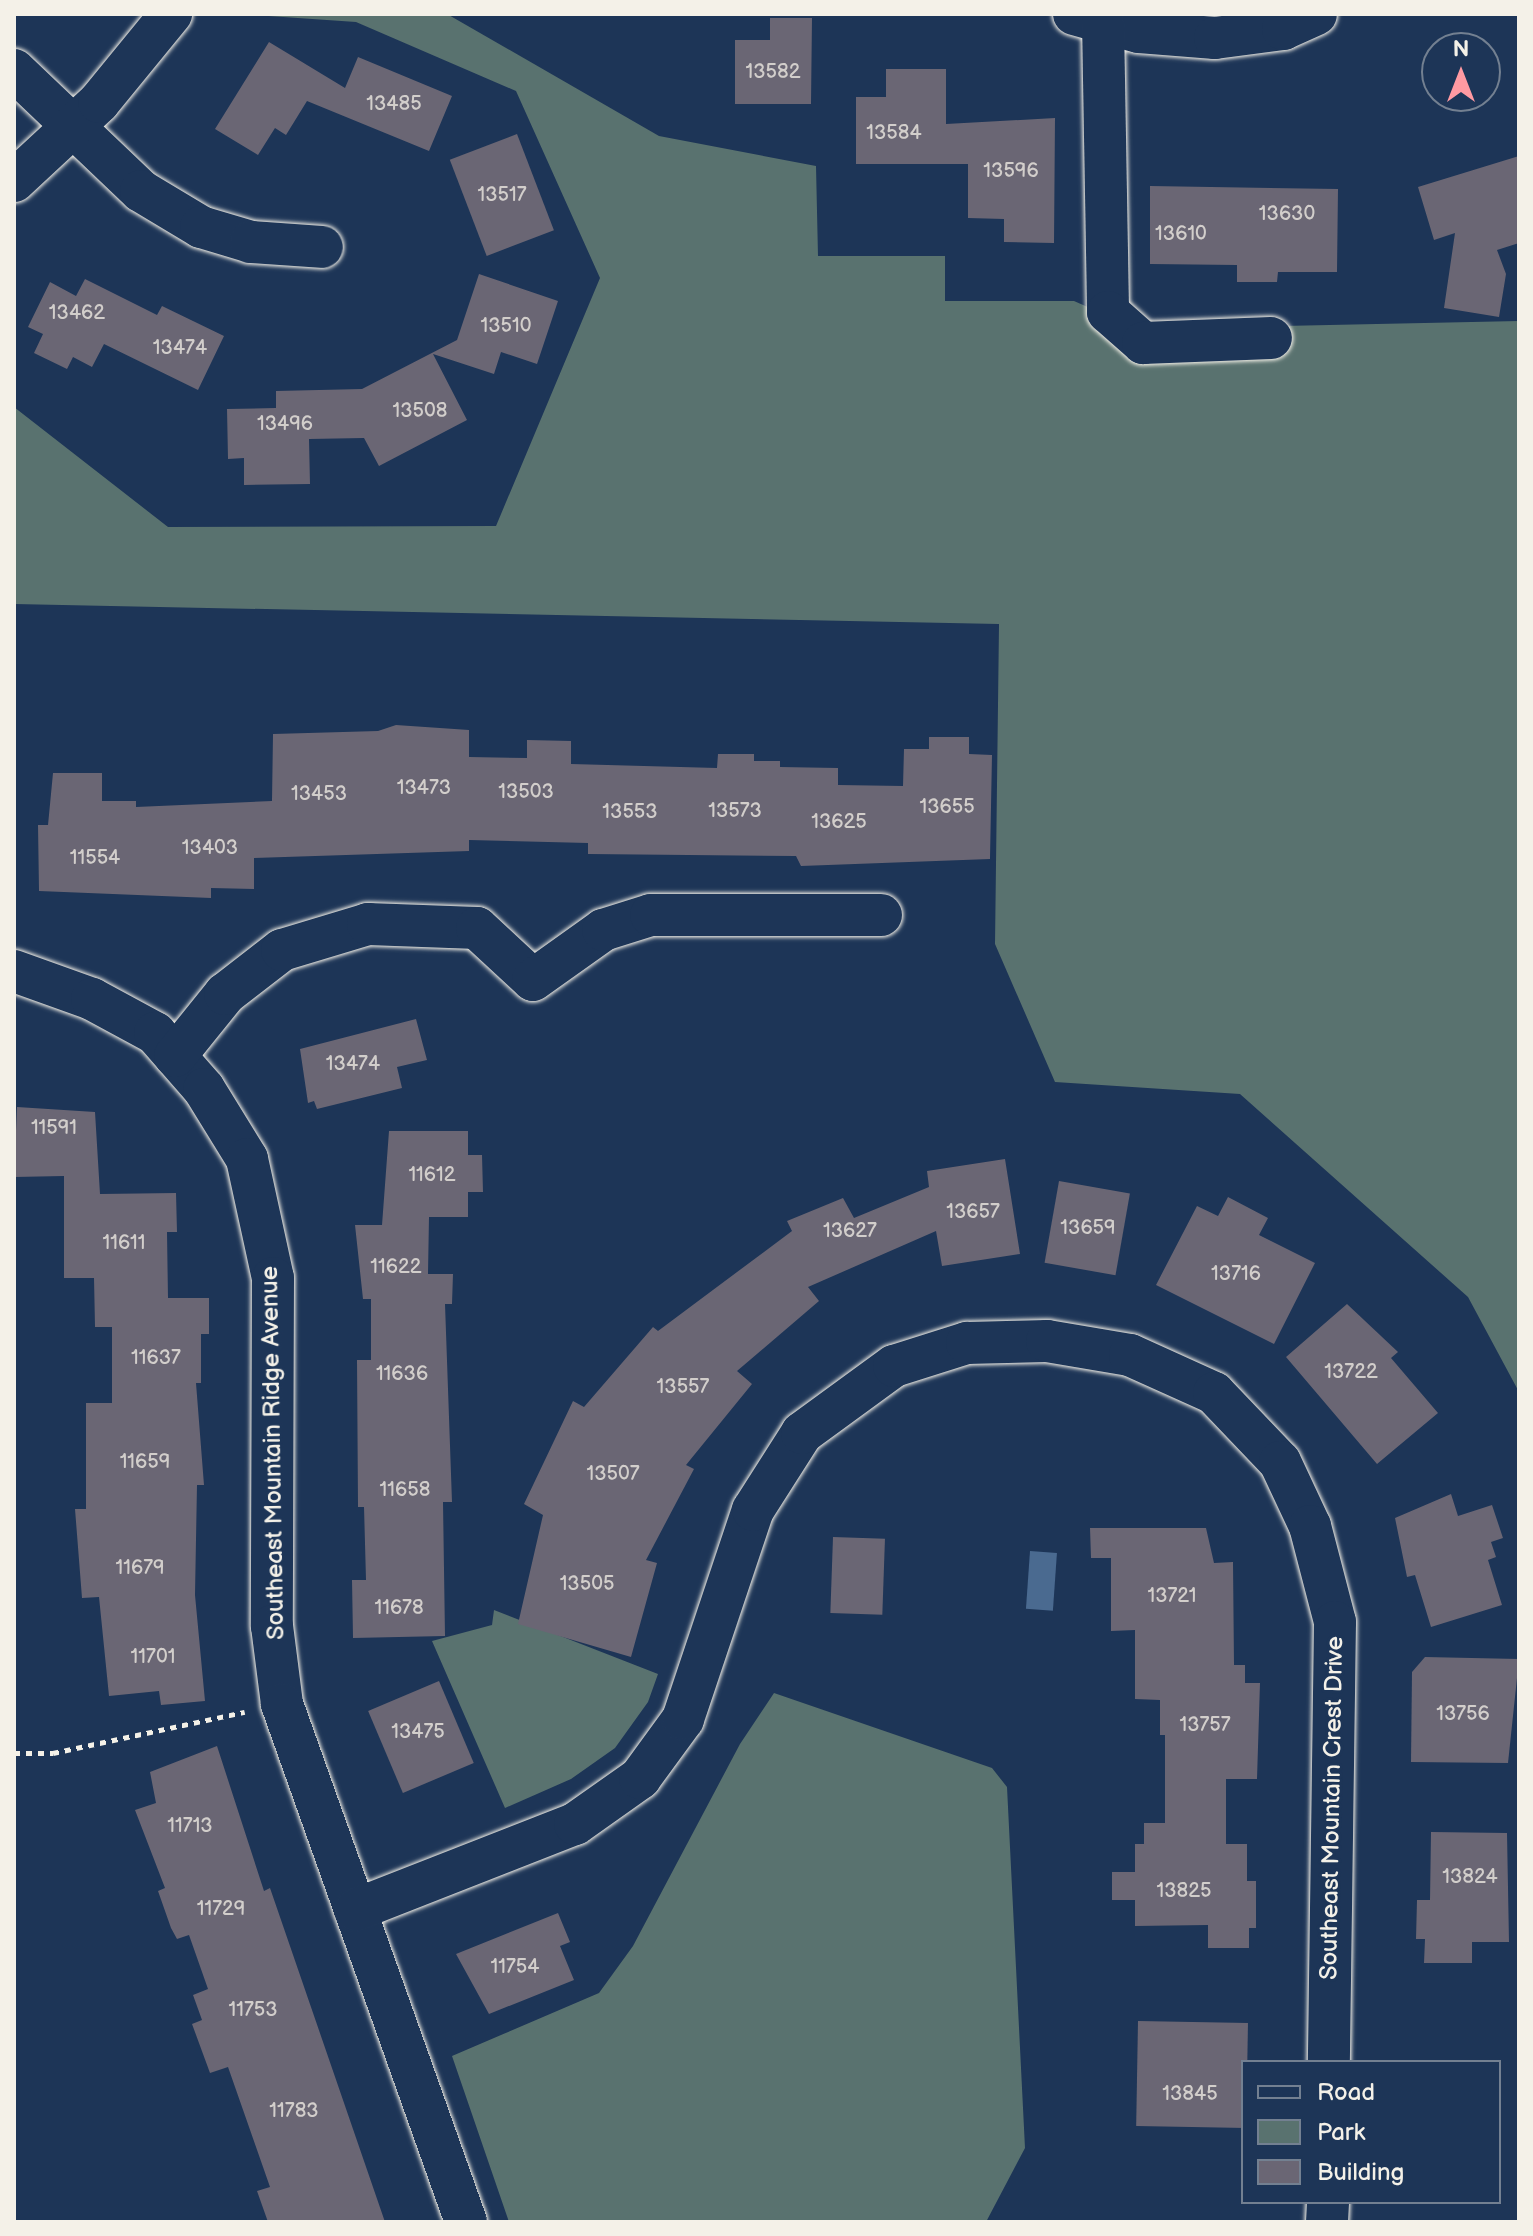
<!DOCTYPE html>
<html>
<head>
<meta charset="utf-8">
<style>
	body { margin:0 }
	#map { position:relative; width:1533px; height:2236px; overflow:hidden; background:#1d3557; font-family:"Balsamiq Sans",sans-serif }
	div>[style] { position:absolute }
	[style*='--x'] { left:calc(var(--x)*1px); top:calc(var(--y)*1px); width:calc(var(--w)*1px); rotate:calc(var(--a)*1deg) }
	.green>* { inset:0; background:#59726f }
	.water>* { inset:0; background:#4a6a90; transform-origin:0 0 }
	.building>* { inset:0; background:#6a6674; transform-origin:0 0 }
	.path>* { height:5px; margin-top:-2.5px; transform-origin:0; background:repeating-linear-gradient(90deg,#f4f1e8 0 6px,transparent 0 12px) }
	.roads { filter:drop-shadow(0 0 2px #f4f1e8) drop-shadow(0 0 2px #f4f1e8) }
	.minor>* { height:42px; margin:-21px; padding:0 21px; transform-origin:21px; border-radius:21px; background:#1d3557 }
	span { translate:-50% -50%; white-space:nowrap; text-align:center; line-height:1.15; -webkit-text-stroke:6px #1d3557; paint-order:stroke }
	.number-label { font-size:20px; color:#d2cecb }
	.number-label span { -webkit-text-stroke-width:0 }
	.street-label { font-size:24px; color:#f4f1e8 }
	.frame { position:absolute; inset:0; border:16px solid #f4f1e8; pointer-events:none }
	.legend { position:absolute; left:1241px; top:2060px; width:260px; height:144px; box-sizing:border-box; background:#1d3557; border:2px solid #738091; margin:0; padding:10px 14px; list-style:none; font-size:24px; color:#f4f1e8 }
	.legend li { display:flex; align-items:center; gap:16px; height:40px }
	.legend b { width:40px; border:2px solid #738091 }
	.north { position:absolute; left:1421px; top:32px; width:80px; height:80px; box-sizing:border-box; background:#1d3557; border:2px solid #738091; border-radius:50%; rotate:0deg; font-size:22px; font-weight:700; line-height:32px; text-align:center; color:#f4f1e8 }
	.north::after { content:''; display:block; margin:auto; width:28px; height:36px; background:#ff9aa2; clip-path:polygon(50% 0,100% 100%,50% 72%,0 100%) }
</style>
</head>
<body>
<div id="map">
	<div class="green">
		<div style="clip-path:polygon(238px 14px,447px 14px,659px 136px,816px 166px,818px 256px,945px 256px,945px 301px,1074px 301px,1138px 329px,1519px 321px,1519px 1392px,1468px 1297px,1240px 1094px,1055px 1082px,995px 944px,999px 624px,14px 604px,14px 407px,168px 527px,496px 526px,600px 278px,516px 91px,356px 22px)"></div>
		<div style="clip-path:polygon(494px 1610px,658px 1674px,648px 1702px,615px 1748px,571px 1779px,505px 1808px,432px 1641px,492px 1625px)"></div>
		<div style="clip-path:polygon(774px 1693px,992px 1768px,1007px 1787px,1025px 2148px,986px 2222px,509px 2222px,452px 2056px,599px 1993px,633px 1946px,740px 1744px)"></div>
	</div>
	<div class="water">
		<div style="left:1030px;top:1551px;width:27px;height:58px;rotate:4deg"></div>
	</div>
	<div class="building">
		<div style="clip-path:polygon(770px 18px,812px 18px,811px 104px,735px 104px,735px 40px,770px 40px)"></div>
		<div style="clip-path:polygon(269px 42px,345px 88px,358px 57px,452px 96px,429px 151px,307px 101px,286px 135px,275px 128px,258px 155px,215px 129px)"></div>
		<div style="clip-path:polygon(886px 69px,946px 69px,946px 124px,1055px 118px,1054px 243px,1004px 242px,1004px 219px,968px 218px,968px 164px,856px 164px,856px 97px,886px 97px)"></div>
		<div style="left:517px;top:134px;width:103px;height:72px;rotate:69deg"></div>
		<div style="clip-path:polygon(1519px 156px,1519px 243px,1497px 250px,1506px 274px,1499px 317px,1444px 308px,1455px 233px,1434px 240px,1418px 187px)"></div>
		<div style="clip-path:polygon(1150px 186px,1338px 189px,1337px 272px,1278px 272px,1277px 282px,1237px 282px,1237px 265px,1150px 264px)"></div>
		<div style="clip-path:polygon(479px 274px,558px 301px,537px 364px,501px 352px,494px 374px,433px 354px,467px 420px,379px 466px,364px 438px,309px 439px,310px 484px,244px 485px,244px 458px,228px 459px,227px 409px,276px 408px,276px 391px,362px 389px,457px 340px)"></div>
		<div style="clip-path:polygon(85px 279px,157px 315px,162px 306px,224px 336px,198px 390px,104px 344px,92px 367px,73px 357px,67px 369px,34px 353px,43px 334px,28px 327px,50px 282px,76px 296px)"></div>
		<div style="clip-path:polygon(396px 725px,469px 730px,469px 757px,527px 758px,527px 740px,571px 741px,571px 764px,717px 768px,718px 754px,754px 754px,754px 761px,780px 761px,780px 767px,838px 768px,838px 785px,903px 786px,904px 749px,929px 749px,929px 737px,969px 737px,969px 754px,992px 755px,990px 859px,801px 866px,796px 856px,588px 854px,588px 843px,469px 840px,469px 851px,254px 858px,254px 889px,211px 888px,211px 898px,39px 891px,38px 825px,48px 825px,53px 773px,102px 773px,102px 801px,136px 801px,136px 807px,272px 801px,273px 734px,378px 731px)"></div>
		<div style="clip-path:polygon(416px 1019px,427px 1060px,397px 1067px,402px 1088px,317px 1109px,314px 1101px,308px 1103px,300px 1049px)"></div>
		<div style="clip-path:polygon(17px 1107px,95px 1112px,100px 1194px,176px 1193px,177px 1232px,167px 1232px,168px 1298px,209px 1298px,209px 1334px,201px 1334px,201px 1383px,196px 1383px,204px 1485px,197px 1485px,195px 1595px,205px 1701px,161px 1705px,159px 1691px,109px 1696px,99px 1597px,82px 1598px,75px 1509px,86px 1509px,86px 1403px,112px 1403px,112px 1327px,95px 1327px,94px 1278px,64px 1278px,64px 1176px,14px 1177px)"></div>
		<div style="clip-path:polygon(389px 1131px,468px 1131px,468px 1155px,482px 1155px,483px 1192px,468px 1192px,468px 1217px,429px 1217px,428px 1274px,453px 1274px,452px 1304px,445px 1304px,452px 1502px,443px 1502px,445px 1636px,353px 1638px,352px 1580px,366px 1580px,364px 1507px,358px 1507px,357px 1360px,371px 1360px,371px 1299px,363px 1299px,355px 1225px,382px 1225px)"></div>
		<div style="clip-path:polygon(1005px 1159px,1020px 1254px,942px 1266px,936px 1231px,808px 1287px,819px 1301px,737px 1371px,752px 1384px,686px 1465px,694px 1469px,646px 1560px,657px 1563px,631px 1657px,518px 1624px,543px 1515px,524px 1504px,573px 1401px,584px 1407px,653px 1327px,658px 1331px,792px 1231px,787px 1221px,843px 1198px,854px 1218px,929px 1187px,927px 1171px)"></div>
		<div style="left:1059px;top:1181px;width:72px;height:83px;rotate:10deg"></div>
		<div style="clip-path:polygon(1228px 1197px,1268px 1218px,1259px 1235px,1315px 1263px,1274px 1344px,1156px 1285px,1197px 1206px,1218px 1216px)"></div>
		<div style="clip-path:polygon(1347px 1304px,1398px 1352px,1391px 1358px,1438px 1413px,1377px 1464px,1286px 1357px)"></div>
		<div style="clip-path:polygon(1451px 1494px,1458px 1516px,1492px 1505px,1503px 1538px,1491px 1542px,1496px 1557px,1488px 1560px,1502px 1605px,1431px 1627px,1415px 1575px,1407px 1577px,1395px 1518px)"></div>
		<div style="clip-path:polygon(1090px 1528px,1206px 1528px,1214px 1563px,1233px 1562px,1234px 1665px,1245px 1665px,1245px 1683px,1260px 1683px,1257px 1779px,1226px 1779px,1226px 1844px,1247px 1844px,1247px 1881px,1256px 1881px,1256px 1928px,1249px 1928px,1249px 1948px,1208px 1948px,1208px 1925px,1135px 1926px,1135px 1900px,1112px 1900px,1112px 1872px,1135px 1872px,1135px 1844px,1144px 1844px,1144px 1823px,1165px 1823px,1165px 1735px,1160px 1735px,1160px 1700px,1135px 1699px,1135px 1630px,1111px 1631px,1111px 1558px,1091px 1558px)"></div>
		<div style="left:833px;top:1537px;width:52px;height:76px;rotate:2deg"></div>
		<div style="clip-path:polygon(1425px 1657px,1519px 1659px,1508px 1763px,1411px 1762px,1412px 1672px)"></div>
		<div style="left:439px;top:1681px;width:89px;height:77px;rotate:67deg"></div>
		<div style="clip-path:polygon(217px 1746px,264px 1891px,270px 1888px,385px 2222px,268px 2222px,257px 2191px,270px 2187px,228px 2067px,210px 2073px,192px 2024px,202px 2020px,193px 1995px,208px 1989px,189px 1935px,177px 1939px,171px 1928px,158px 1891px,165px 1888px,135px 1810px,156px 1803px,150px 1772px)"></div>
		<div style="clip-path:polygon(1431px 1832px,1507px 1833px,1509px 1942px,1472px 1942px,1472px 1963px,1424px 1963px,1425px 1939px,1416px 1939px,1417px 1900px,1430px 1900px)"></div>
		<div style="clip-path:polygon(558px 1913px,570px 1942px,560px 1946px,574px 1980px,489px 2014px,456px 1954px)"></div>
		<div style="left:1138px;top:2021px;width:110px;height:105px;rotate:1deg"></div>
	</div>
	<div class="path">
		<div style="--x:14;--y:1753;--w:39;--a:0"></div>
		<div style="--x:53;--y:1753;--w:196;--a:-12.1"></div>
	</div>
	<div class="roads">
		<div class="minor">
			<div style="--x:1074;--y:14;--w:67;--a:15.5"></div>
			<div style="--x:1139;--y:32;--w:76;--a:4.5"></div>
			<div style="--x:1215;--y:38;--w:69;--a:-7.5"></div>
			<div style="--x:1283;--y:29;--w:36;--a:-24"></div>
			<div style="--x:1103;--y:22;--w:290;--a:89"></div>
			<div style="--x:1108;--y:312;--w:47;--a:41.5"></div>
			<div style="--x:1143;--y:343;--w:128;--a:-2.2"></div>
			<div style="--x:14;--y:70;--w:175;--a:43.6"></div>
			<div style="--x:141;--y:191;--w:70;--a:31"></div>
			<div style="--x:201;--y:227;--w:52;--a:16.7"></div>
			<div style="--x:251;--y:242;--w:71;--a:4"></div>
			<div style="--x:14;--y:181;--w:116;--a:-42.9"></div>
			<div style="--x:99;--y:102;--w:114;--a:-50.7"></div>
			<div style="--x:14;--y:971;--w:83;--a:19.7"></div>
			<div style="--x:92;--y:999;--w:72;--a:28.4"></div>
			<div style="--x:155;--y:1033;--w:74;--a:48.8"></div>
			<div style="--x:204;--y:1089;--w:82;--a:58.4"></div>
			<div style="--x:247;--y:1159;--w:122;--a:77.7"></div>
			<div style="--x:273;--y:1278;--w:348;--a:90.2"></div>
			<div style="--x:272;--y:1626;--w:79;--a:82.7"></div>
			<div style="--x:282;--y:1704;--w:550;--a:70.44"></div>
			<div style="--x:175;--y:1056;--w:80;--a:-51.1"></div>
			<div style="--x:225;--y:994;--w:72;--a:-37.7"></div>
			<div style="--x:282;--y:950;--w:90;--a:-16.8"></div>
			<div style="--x:368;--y:924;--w:109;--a:2.1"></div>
			<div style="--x:477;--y:928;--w:76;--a:42.9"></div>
			<div style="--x:533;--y:980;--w:86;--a:-35.5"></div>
			<div style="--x:603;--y:930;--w:50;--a:-17.4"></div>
			<div style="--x:651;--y:915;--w:230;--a:0"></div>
			<div style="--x:355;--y:1910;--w:236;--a:-21.4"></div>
			<div style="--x:575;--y:1824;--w:80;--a:-35.3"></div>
			<div style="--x:640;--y:1778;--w:73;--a:-53.9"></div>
			<div style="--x:683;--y:1719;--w:220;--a:-71.5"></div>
			<div style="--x:753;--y:1510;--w:91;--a:-57.5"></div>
			<div style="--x:802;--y:1433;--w:114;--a:-36.1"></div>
			<div style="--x:894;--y:1366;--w:77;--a:-17.5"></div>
			<div style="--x:967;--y:1343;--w:80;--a:-1.4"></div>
			<div style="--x:1047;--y:1341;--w:84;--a:9.6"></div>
			<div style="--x:1130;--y:1355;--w:92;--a:24.3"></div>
			<div style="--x:1214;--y:1393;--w:95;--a:46.3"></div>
			<div style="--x:1280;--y:1462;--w:71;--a:64.9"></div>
			<div style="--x:1310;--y:1526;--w:99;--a:75.4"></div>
			<div style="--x:1335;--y:1622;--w:440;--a:90.8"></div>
			<div style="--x:1327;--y:2222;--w:20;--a:-87"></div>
		</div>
	</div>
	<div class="number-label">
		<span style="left:773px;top:72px">13582</span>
		<span style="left:394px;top:104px">13485</span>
		<span style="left:894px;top:133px">13584</span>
		<span style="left:1011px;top:171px">13596</span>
		<span style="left:502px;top:195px">13517</span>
		<span style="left:1287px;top:214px">13630</span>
		<span style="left:1181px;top:234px">13610</span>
		<span style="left:77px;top:313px">13462</span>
		<span style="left:506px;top:326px">13510</span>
		<span style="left:180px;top:348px">13474</span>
		<span style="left:420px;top:411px">13508</span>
		<span style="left:285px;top:424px">13496</span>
		<span style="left:424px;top:788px">13473</span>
		<span style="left:526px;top:792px">13503</span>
		<span style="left:319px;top:794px">13453</span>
		<span style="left:947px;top:807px">13655</span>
		<span style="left:735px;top:811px">13573</span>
		<span style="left:630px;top:812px">13553</span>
		<span style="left:839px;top:822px">13625</span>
		<span style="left:210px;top:848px">13403</span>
		<span style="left:95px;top:858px">11554</span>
		<span style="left:353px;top:1064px">13474</span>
		<span style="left:54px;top:1128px">11591</span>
		<span style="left:432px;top:1175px">11612</span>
		<span style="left:973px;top:1212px">13657</span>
		<span style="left:1088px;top:1228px">13659</span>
		<span style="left:850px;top:1231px">13627</span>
		<span style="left:124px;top:1243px">11611</span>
		<span style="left:396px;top:1267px">11622</span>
		<span style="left:1236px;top:1274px">13716</span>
		<span style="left:156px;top:1358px">11637</span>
		<span style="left:1351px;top:1372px">13722</span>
		<span style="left:402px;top:1374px">11636</span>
		<span style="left:683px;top:1387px">13557</span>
		<span style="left:145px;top:1462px">11659</span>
		<span style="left:613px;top:1474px">13507</span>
		<span style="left:405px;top:1490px">11658</span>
		<span style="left:140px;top:1568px">11679</span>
		<span style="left:587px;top:1584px">13505</span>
		<span style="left:1172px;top:1596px">13721</span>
		<span style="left:399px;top:1608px">11678</span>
		<span style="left:153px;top:1657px">11701</span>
		<span style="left:1463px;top:1714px">13756</span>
		<span style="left:1205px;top:1725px">13757</span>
		<span style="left:418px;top:1732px">13475</span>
		<span style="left:190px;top:1826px">11713</span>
		<span style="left:1470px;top:1877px">13824</span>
		<span style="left:1184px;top:1891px">13825</span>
		<span style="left:221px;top:1909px">11729</span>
		<span style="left:515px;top:1967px">11754</span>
		<span style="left:253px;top:2010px">11753</span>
		<span style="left:1190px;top:2094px">13845</span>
		<span style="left:294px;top:2111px">11783</span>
	</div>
	<div class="street-label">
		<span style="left:273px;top:1453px;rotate:-91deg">Southeast Mountain Ridge Avenue</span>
		<span style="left:1332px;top:1808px;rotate:-89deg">Southeast Mountain Crest Drive</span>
	</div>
	<div class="frame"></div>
	<ul class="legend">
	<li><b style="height:10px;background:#1d3557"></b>Road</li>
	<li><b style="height:22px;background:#59726f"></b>Park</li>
	<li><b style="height:22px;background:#6a6674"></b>Building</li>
	</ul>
	<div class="north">N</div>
</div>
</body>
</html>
